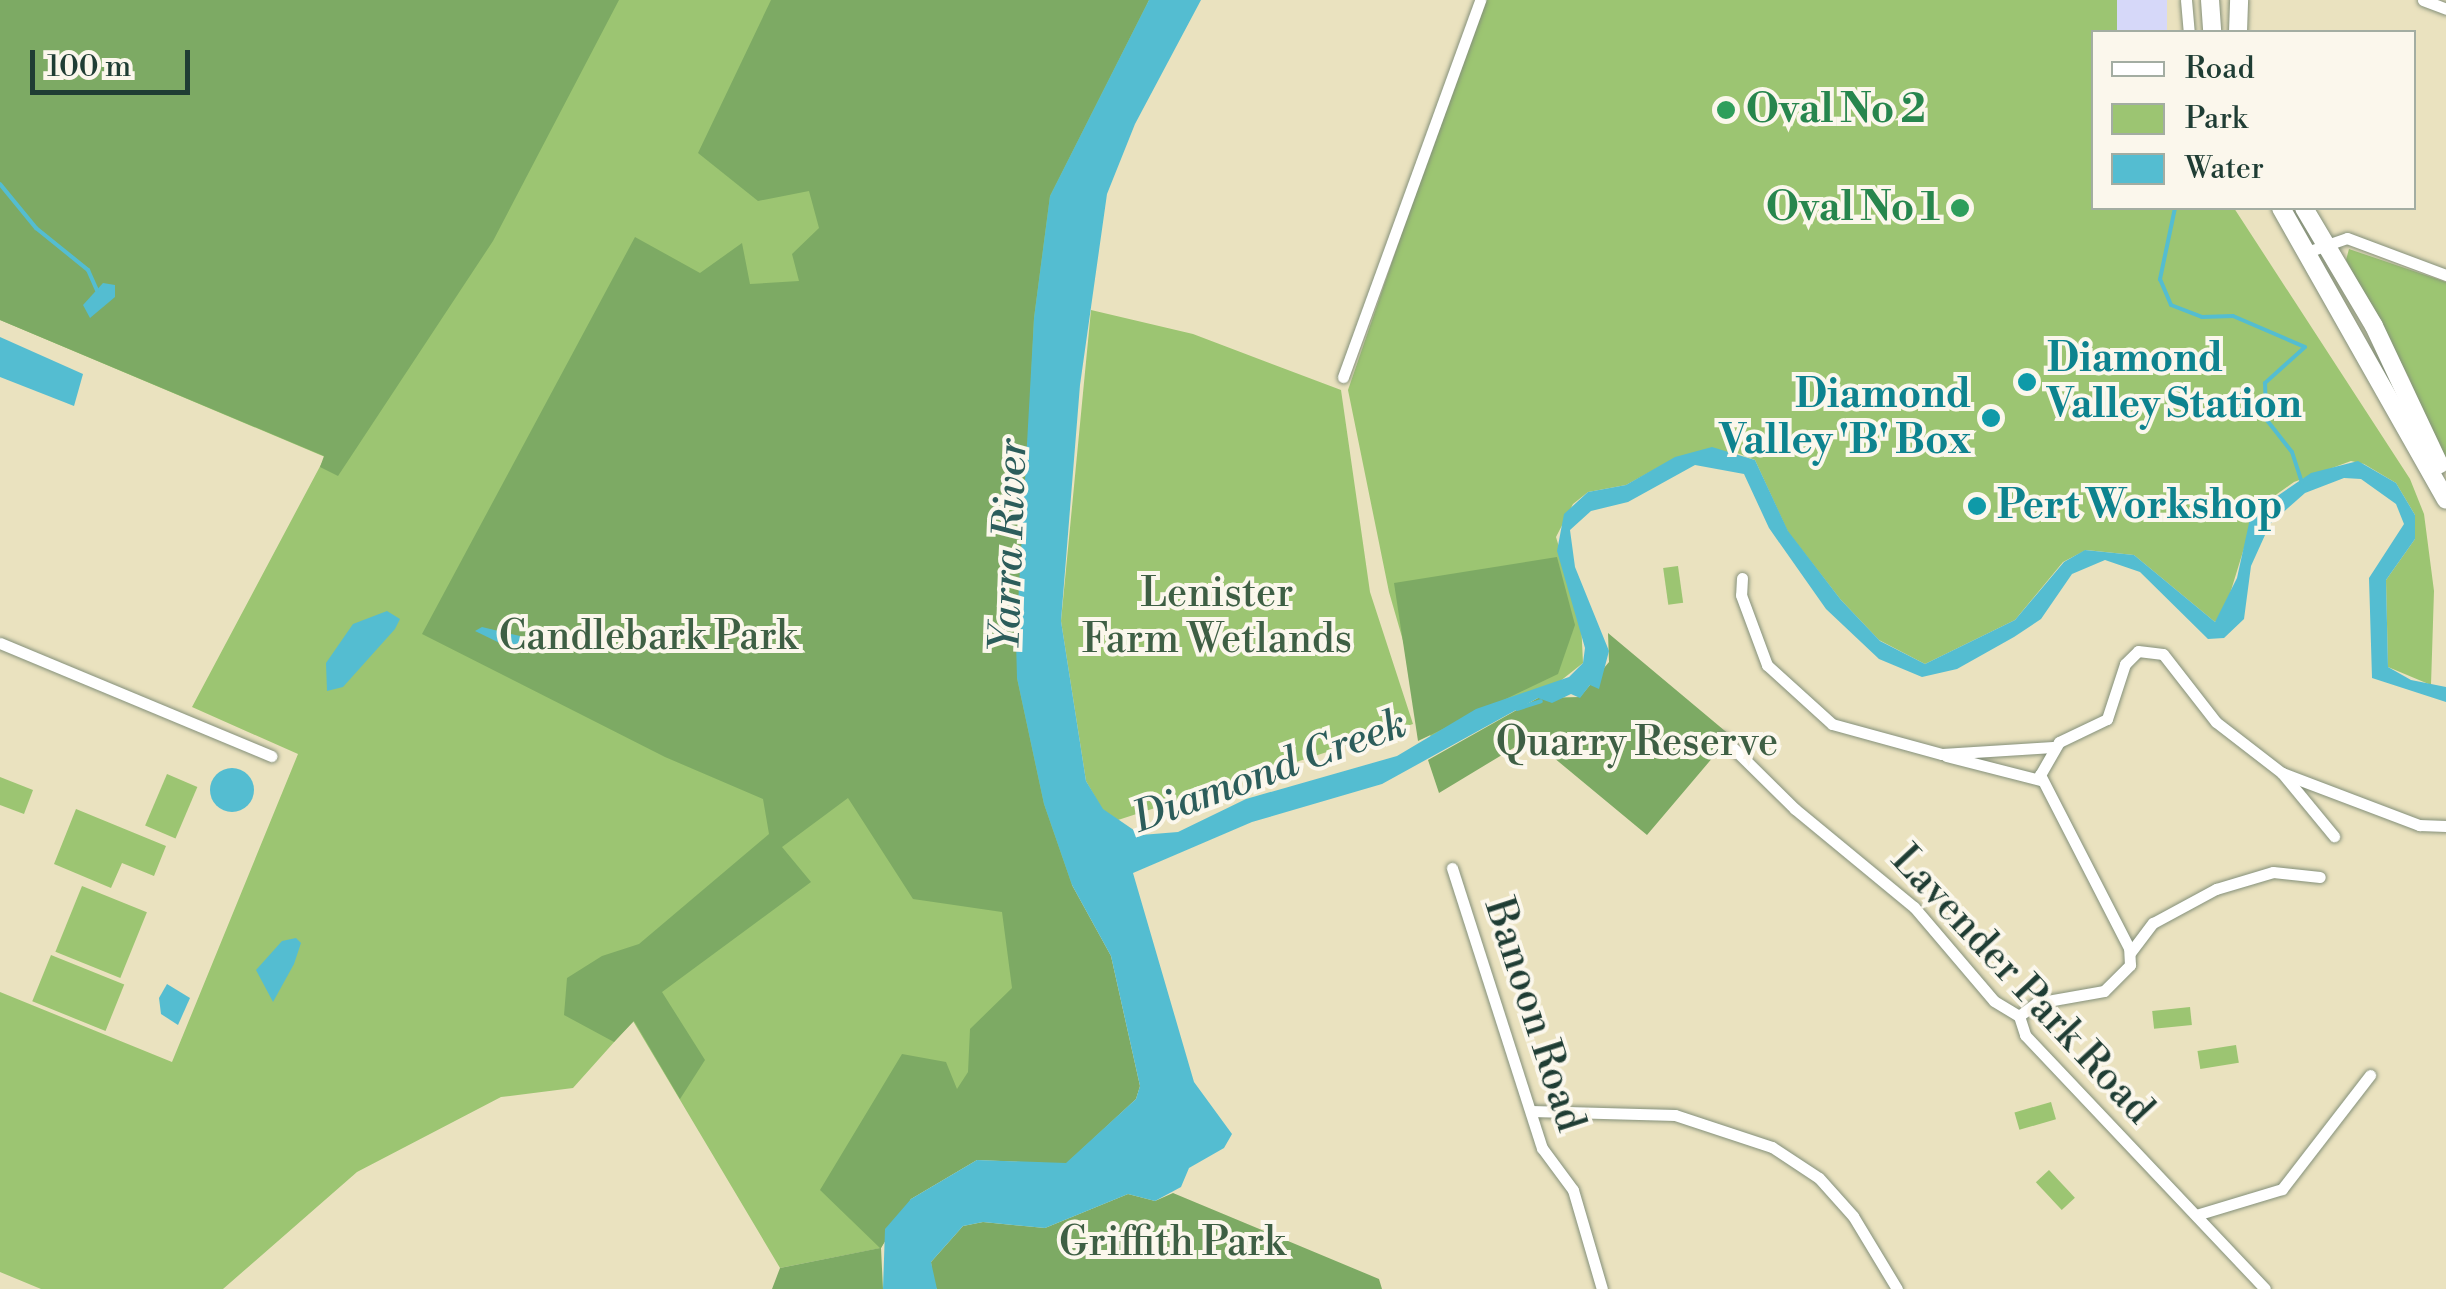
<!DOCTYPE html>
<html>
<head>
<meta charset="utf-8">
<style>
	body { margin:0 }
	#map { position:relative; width:2446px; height:1289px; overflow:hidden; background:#eae2bf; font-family:"Libre Bodoni",serif }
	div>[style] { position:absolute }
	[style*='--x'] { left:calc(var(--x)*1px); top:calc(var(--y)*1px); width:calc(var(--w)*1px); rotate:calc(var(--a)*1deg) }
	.built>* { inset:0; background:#d6d8f9; transform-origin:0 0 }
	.green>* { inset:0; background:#9cc572; transform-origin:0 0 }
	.forest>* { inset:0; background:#7daa64 }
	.water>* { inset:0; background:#54bdd1 }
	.round { border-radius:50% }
	.stream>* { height:4px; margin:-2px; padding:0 2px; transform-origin:2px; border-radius:2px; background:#54bdd1 }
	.roads { filter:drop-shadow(0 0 2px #84907a) drop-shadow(0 0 2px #84907a) }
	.minor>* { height:11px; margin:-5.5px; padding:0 5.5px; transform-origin:5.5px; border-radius:5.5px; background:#fff }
	.primary>* { height:18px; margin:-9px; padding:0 9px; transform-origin:9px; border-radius:9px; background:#fff }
	.dots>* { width:28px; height:28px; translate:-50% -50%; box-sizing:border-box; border:5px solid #fbf7ec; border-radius:50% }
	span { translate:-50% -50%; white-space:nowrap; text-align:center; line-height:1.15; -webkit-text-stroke:8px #fbf7ec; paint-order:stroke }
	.leisure-label { font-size:40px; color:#27864d; font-weight:700 }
	.left { translate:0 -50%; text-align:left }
	.right { translate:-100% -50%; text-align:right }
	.culture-label { font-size:40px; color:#0d838f; font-weight:700 }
	.park-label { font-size:40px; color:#3e5f44 }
	.street-label { font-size:40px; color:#1f3d34 }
	.water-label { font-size:42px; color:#2c5d5b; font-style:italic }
	.legend { position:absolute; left:2091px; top:30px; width:325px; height:180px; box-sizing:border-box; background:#fbf7ec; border:2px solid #a3ada2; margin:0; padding:12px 18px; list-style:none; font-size:30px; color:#1f3d34 }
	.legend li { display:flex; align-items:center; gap:20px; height:50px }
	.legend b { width:50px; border:2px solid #a3ada2 }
	.scale { position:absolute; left:30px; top:50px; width:160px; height:45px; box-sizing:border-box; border:5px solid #1f3d34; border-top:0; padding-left:12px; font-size:30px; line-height:35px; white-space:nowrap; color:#1f3d34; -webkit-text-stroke:8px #fbf7ec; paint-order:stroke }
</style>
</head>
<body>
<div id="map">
	<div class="built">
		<div style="left:2117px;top:0;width:50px;height:32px"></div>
	</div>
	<div class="green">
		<div style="clip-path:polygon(0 0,1149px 0,1044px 260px,1072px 885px,881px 1248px,780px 1268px,633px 1021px,573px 1088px,501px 1097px,357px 1172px,223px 1289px,41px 1289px,0 1272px,0 992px,172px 1062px,298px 754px,192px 707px,325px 457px,0 320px)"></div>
		<div style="clip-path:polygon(1482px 0,2117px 0,2117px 32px,2094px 32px,2094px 208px,2234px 208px,2410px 479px,2424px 514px,2434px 591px,2431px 685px,2388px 667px,2386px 580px,2415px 539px,2415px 515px,2396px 483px,2364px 464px,2351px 461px,2294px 482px,2256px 509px,2225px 610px,2215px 622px,2134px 555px,2086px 550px,2063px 562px,2015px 620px,1925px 664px,1879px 640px,1841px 600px,1788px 532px,1755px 460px,1732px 451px,1659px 467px,1626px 485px,1588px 492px,1573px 504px,1556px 537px,1581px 621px,1583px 663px,1559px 682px,1477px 710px,1431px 738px,1389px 592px,1348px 390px)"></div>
		<div style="clip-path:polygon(2349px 249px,2446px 282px,2446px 470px,2409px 378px,2346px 260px)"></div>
		<div style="clip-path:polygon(1091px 310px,1193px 334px,1341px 390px,1370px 592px,1413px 724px,1118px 820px,1102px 809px,1086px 781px,1061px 621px)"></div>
		<div style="left:1678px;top:566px;width:37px;height:15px;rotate:82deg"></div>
		<div style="left:167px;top:774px;width:33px;height:56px;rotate:23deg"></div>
		<div style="clip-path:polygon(0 777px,33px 790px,24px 814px,0 805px)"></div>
		<div style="clip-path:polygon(76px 809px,166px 846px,154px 876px,122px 863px,111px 888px,54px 864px)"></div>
		<div style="left:82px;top:886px;width:70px;height:71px;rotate:22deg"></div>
		<div style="left:51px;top:955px;width:79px;height:50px;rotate:22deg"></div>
		<div style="left:2190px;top:1007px;width:18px;height:38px;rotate:84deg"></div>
		<div style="left:2236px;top:1045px;width:18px;height:39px;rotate:81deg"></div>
		<div style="left:2051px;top:1102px;width:18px;height:38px;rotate:74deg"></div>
		<div style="left:2049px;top:1170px;width:38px;height:18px;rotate:47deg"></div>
	</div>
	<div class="forest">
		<div style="clip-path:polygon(0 0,619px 0,493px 241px,338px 476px,320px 467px,324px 456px,0 320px)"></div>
		<div style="clip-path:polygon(771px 0,1149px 0,1050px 196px,1034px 318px,1017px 678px,1044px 804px,1072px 885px,1111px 956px,1140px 1086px,1136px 1099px,1066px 1164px,977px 1160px,911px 1199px,881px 1248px,883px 1289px,772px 1289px,780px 1268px,880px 1248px,820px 1190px,902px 1054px,946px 1062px,957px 1089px,968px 1072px,970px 1029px,1012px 988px,1002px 912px,913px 899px,848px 798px,782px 847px,811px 882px,662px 992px,705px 1060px,680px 1099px,634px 1021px,614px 1042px,564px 1015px,567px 978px,602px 956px,639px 944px,769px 834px,763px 799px,665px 757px,422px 634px,635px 237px,700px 273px,742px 243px,750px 284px,799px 281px,792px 254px,819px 228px,809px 191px,758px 201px,698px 153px)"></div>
		<div style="clip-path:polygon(1557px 557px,1575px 625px,1558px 674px,1418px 741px,1394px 583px)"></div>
		<div style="clip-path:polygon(1608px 633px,1731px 736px,1647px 835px,1530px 738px,1439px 793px,1428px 760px,1538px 698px,1580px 697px,1609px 662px)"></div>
		<div style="clip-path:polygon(1173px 1193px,1379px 1279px,1382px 1289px,937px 1289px,933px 1283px,931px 1262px,963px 1226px,983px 1222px,1045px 1228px,1128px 1194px,1155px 1201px)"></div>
	</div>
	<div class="water">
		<div style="clip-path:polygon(1149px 0,1201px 0,1135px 124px,1107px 194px,1080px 385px,1061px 621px,1086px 781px,1103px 809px,1141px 835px,1178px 832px,1246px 799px,1397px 756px,1476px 709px,1569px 677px,1583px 663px,1585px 648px,1557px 551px,1564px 514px,1588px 492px,1626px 485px,1675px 457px,1712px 447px,1755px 460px,1788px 531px,1841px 600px,1880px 641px,1925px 664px,2015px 620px,2064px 562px,2085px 550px,2134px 555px,2215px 622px,2237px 578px,2251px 514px,2311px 473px,2358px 461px,2396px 483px,2415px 515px,2415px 539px,2386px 580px,2388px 667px,2411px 680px,2446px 687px,2446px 702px,2372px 678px,2369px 578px,2404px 524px,2396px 504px,2361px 479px,2344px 478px,2305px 493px,2270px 524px,2251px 566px,2244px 619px,2224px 638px,2208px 639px,2140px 572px,2105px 560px,2072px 574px,2041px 619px,2014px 637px,1957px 669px,1922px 677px,1879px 659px,1826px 609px,1769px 528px,1744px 474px,1695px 465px,1628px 502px,1591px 511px,1570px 530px,1575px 567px,1609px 651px,1599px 689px,1590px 685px,1580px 698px,1571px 694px,1552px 703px,1538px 698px,1382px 784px,1252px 822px,1133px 873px,1194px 1082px,1232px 1134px,1224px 1148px,1189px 1168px,1181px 1187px,1155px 1201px,1128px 1194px,1045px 1228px,983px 1222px,963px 1226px,931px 1262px,937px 1289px,883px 1289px,885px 1229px,911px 1199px,977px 1160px,1066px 1163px,1136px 1099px,1140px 1086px,1111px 956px,1072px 885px,1044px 804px,1017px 678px,1016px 641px,1034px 318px,1050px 196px)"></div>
		<div style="clip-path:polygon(103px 283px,115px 285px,115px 297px,90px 318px,83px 305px)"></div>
		<div style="clip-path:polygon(0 337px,83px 374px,74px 406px,0 377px)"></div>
		<div style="clip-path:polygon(387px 611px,400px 619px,395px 629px,343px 687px,327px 691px,326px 663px,353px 624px)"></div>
		<div style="clip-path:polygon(482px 627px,520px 636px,525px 642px,510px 648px,475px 631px)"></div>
		<div class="round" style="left:210px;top:768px;width:44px;height:44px"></div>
		<div style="clip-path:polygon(296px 938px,301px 943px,294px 964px,273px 1002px,256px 970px,282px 941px)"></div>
		<div style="clip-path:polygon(167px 984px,190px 998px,178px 1025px,161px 1014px,159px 998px)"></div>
	</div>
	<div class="stream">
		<div style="--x:0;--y:184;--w:57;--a:50.7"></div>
		<div style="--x:36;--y:228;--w:67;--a:38.9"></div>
		<div style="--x:88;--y:270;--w:22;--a:66"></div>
		<div style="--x:2175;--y:208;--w:73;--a:101.9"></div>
		<div style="--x:2160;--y:279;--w:28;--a:67"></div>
		<div style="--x:2171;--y:305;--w:33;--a:21"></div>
		<div style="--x:2202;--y:317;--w:31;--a:-2"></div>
		<div style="--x:2233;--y:316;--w:78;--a:23.3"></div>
		<div style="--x:2305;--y:347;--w:54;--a:138"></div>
		<div style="--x:2265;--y:383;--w:36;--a:88"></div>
		<div style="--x:2266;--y:419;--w:42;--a:51.8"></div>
		<div style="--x:2292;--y:452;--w:32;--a:72"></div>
		<div style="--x:1517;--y:709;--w:25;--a:-18"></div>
	</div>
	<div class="roads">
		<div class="minor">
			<div style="--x:2186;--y:0;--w:32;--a:85"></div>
			<div style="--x:2423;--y:0;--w:25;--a:21"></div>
			<div style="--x:2307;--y:252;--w:42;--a:-19.3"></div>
			<div style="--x:2347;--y:238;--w:106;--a:20.5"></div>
			<div style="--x:1343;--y:377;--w:401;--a:-70"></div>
			<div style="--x:1742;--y:578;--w:17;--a:93"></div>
			<div style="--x:1741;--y:595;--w:75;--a:69.6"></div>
			<div style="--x:1767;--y:665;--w:88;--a:42.2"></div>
			<div style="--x:1832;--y:724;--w:114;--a:15.3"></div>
			<div style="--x:1942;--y:754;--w:111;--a:-3.6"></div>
			<div style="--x:0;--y:643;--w:294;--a:22.6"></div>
			<div style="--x:1722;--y:737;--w:103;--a:44.6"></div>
			<div style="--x:1795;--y:809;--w:154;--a:39.5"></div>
			<div style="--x:1914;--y:907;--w:123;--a:49.6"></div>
			<div style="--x:1994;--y:1001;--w:29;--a:31"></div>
			<div style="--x:1946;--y:756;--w:97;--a:14.3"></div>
			<div style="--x:2282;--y:773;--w:82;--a:50.5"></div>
			<div style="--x:1452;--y:868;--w:294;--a:72.2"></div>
			<div style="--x:1542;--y:1148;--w:52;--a:53.6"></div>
			<div style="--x:1573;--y:1190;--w:103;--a:73.7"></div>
			<div style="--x:2130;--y:953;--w:38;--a:-53"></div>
			<div style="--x:2153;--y:923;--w:72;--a:-28.4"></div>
			<div style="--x:2216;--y:889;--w:59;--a:-16.6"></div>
			<div style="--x:2273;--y:872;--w:47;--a:6.1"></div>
			<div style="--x:2019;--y:1016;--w:21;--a:-37"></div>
			<div style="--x:2036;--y:1003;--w:69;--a:-10"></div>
			<div style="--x:2104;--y:991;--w:37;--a:-45"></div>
			<div style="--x:2130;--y:965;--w:17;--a:-93"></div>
			<div style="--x:2129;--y:948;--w:195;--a:-117.2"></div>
			<div style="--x:2040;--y:775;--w:38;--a:-60"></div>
			<div style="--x:2059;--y:742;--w:53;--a:-25.6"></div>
			<div style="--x:2107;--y:719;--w:58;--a:-71.9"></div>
			<div style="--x:2125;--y:664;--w:18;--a:-45"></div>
			<div style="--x:2138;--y:651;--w:25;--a:7"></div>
			<div style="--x:2163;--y:654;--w:86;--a:52.1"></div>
			<div style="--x:2216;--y:722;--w:83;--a:37.7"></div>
			<div style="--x:2282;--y:773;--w:147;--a:20.8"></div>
			<div style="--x:2419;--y:825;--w:27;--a:2"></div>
			<div style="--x:2019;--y:1016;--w:20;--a:72"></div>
			<div style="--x:2025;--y:1035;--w:349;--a:46.6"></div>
			<div style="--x:1531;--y:1111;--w:144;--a:1.6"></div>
			<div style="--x:1675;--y:1115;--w:102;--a:18.3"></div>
			<div style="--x:1772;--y:1147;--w:56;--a:33.4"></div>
			<div style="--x:1819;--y:1178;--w:51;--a:48.2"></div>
			<div style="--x:1853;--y:1216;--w:85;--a:58.9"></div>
			<div style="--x:2196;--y:1215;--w:90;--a:-16.8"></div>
			<div style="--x:2282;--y:1189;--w:144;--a:-52.3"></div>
		</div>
		<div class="primary">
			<div style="--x:2210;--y:0;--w:32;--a:86"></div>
			<div style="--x:2238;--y:32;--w:32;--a:-88"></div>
			<div style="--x:2281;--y:208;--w:335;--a:60.5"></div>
			<div style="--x:2304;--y:208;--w:137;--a:59.3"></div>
			<div style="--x:2374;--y:326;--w:153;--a:64.8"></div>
		</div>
	</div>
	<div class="dots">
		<div style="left:1726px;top:110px;background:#2e9e5b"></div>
		<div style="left:1960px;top:208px;background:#2e9e5b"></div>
		<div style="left:2027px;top:382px;background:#0f9aa8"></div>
		<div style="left:1991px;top:418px;background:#0f9aa8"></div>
		<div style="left:1977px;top:506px;background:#0f9aa8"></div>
	</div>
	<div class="leisure-label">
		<span class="left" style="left:1746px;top:110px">Oval No 2</span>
		<span class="right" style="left:1940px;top:208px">Oval No 1</span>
	</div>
	<div class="culture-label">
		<span class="left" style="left:2047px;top:382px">Diamond<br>Valley Station</span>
		<span class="right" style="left:1971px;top:418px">Diamond<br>Valley 'B' Box</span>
		<span class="left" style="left:1997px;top:506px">Pert Workshop</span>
	</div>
	<div class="park-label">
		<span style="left:1217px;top:617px">Lenister<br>Farm Wetlands</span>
		<span style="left:648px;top:637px">Candlebark Park</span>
		<span style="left:1637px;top:743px">Quarry Reserve</span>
		<span style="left:1172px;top:1243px">Griffith Park</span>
	</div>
	<div class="street-label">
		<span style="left:2022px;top:985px;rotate:47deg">Lavender Park Road</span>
		<span style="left:1534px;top:1015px;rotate:72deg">Banoon Road</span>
	</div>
	<div class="water-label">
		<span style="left:1010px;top:545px;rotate:-88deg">Yarra River</span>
		<span style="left:1270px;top:772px;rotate:-20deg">Diamond Creek</span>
	</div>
	<ul class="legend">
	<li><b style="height:12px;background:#fff"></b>Road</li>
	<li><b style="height:28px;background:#9cc572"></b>Park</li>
	<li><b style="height:28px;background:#54bdd1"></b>Water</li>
	</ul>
	<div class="scale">100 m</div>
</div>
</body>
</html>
